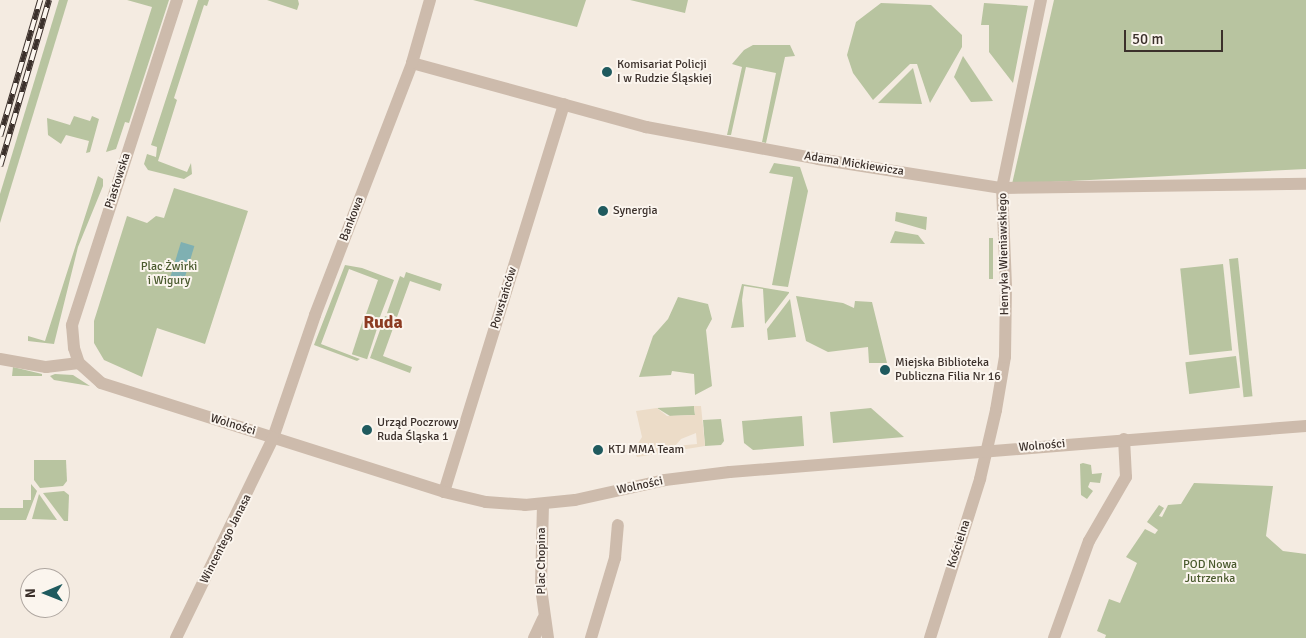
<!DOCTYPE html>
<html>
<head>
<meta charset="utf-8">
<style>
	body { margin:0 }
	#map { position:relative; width:1306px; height:638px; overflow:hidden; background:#f4ebe1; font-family:Signika,sans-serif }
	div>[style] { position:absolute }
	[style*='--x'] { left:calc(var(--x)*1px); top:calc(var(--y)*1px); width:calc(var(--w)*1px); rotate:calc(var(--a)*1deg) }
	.green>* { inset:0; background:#b8c4a0; transform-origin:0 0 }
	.plaza>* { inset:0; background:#ecdcc8 }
	.water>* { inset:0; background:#7fb0b2; transform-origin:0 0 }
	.minor>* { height:12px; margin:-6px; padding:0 6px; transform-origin:6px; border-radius:6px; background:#cdbbac }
	.tertiary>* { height:12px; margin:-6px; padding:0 6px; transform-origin:6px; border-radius:6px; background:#cdbbac }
	.rail>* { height:5.5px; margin-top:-2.75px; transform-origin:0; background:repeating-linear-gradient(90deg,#fbf5ee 0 11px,#3b302b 0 22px); box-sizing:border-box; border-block:1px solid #3b302b }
	.dots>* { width:14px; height:14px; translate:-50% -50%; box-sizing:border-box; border:2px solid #fbf5ee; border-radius:50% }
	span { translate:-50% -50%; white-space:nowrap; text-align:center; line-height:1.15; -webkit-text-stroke:4px #fbf5ee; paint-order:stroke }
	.poi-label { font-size:12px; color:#3b302b }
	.left { translate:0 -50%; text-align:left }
	.street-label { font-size:12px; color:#3b302b }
	.park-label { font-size:12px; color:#4a5a2e }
	.district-label { font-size:18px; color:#8c3b22; font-weight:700 }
	.north { position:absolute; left:20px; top:568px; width:50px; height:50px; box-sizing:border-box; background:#fbf5ee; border:1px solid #aea6a0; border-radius:50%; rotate:269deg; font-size:14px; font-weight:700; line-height:20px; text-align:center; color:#3b302b }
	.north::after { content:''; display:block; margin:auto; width:18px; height:22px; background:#1f5a5e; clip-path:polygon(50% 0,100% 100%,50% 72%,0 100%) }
	.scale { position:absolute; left:1124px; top:30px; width:99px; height:22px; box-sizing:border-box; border:2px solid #3b302b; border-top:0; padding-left:6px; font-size:15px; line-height:18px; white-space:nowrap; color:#3b302b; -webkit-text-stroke:4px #fbf5ee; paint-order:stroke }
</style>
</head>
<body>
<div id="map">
	<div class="green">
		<div style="clip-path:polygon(59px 0,68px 0,0 223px,0 194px)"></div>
		<div style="clip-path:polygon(127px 0,169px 0,129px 123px,125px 122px,116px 149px,106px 152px,152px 7px)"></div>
		<div style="clip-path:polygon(198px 0,209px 0,207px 6px,204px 5px,174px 98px,177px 100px,158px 161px,187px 172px,191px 163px,192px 174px,184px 179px,148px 170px,144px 164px,147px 154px,156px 157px,157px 147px,151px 145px)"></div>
		<div style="clip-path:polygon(267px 0,298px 0,299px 4px,297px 10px)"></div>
		<div style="clip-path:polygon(473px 0,586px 0,577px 27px)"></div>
		<div style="clip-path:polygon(630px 0,688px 0,685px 13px)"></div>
		<div style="clip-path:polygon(1054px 0,1306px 0,1306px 169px,1012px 184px)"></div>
		<div style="clip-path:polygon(881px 3px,931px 5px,962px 35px,962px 47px,930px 103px,917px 64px,910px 64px,873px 100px,853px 73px,847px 55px,856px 22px)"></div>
		<div style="clip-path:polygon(984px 3px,1028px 6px,1013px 83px,989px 52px,989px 25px,981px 25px)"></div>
		<div style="clip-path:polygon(753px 45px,790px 45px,795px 56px,785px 57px,766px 143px,762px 142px,776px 73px,746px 67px,731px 135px,727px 135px,742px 67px,732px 64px,744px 50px)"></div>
		<div style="clip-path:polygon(963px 56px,993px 101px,971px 102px,954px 77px)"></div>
		<div style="clip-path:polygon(913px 68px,922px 104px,878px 103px)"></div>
		<div style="clip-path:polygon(74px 116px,90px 121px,92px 116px,99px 119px,90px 152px,86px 153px,89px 141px,66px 135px,61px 144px,48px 135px,47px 118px,70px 125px)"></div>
		<div style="clip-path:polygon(774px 163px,800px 167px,808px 191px,788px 287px,772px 285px,793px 177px,769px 173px)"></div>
		<div style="clip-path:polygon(98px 176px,103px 179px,103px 186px,78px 247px,54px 344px,28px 341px,28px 336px,45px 341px)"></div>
		<div style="clip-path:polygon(174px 188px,248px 211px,205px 344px,157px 328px,142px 377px,104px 360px,94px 343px,94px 321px,127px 216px,147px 223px,156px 216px,164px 218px)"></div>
		<div style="clip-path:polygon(896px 212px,927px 217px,926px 230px,895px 221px)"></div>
		<div style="clip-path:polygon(895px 231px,918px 235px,925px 244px,890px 243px)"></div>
		<div style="left:989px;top:238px;width:4px;height:41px"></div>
		<div style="left:1238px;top:258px;width:139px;height:9px;rotate:84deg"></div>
		<div style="left:1223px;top:264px;width:87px;height:43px;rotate:84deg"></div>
		<div style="clip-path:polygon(345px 265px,362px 268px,394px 280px,378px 322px,365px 317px,378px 280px,349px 269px,321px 344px,360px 359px,357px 361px,314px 345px)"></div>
		<div style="clip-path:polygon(406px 272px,442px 284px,440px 291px,410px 281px,397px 317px,387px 313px,400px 276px,404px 278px)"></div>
		<div style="clip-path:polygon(742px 284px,789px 292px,789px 293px,765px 324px,763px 289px,744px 286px,742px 300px,744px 327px,731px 328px)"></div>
		<div style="clip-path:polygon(796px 296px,843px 303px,854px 308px,855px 301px,872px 302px,887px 363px,869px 363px,868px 347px,828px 352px,806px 341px)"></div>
		<div style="clip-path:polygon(678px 297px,708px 304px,712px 319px,706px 330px,712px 386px,695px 395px,694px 374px,672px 371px,671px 375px,639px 377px,653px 336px,668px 319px)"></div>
		<div style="clip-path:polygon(790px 299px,796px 337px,768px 340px,767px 329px)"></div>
		<div style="clip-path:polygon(385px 316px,396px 320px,383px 356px,412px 367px,410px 373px,370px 358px)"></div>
		<div style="left:363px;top:320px;width:16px;height:36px;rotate:18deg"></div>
		<div style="left:1236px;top:356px;width:32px;height:51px;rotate:83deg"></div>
		<div style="clip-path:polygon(13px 367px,42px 374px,42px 376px,12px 376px)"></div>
		<div style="clip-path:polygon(55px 374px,73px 375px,90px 386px,54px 380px,50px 376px)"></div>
		<div style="clip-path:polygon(694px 406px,695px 415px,670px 416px,657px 408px)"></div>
		<div style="clip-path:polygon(871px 408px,904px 437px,833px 443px,830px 412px)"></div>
		<div style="clip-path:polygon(802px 416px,804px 446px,753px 450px,744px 443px,742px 421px)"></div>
		<div style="clip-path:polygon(721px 419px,724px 441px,721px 445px,705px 446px,703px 420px)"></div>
		<div style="clip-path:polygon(34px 460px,66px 460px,67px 481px,63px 486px,40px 488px,34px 480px)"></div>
		<div style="clip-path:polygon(1083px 463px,1091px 465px,1092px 474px,1102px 473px,1100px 483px,1090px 482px,1088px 487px,1093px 491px,1087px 499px,1081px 495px,1080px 464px)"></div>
		<div style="clip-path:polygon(1194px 483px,1273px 486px,1266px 536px,1283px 551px,1306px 554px,1306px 638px,1105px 638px,1106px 635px,1097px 631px,1109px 599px,1120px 603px,1137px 563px,1126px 557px,1145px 529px,1155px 534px,1158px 530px,1147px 522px,1159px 505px,1164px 508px,1159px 516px,1162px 517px,1168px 505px,1181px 504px)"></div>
		<div style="clip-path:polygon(31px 484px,37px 491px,26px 520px,0 520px,0 508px,23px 508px,23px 500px,31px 500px)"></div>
		<div style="clip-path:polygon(64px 491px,69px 495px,68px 521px,64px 521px,43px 493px)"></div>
		<div style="clip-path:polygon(39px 494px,57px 520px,32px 519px)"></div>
	</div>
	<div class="plaza">
		<div style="clip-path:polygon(evenodd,694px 406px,701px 406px,705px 446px,637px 457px,634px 450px,642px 437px,636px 411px,657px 408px,667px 416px,695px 415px,694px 406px,696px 433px,697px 444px,675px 446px,681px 439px,696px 433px)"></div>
	</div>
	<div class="water">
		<div style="left:181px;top:242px;width:14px;height:37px;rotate:17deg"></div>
	</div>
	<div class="minor">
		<div style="--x:412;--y:63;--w:243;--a:15.3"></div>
		<div style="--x:646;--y:127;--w:175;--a:10.5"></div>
		<div style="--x:818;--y:159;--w:186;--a:9"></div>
		<div style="--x:1002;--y:188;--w:304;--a:-0.8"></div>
		<div style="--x:0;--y:359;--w:47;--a:9.9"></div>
		<div style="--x:46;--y:367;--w:33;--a:-7"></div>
		<div style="--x:273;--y:438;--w:130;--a:-71.1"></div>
		<div style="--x:315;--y:315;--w:270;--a:-68.9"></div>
		<div style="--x:412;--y:63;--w:66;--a:-74.1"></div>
		<div style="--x:444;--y:492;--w:406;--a:-72.8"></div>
		<div style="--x:591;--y:638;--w:84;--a:-73.3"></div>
		<div style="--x:615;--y:558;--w:33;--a:-85"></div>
		<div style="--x:930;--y:638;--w:167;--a:-72.5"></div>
		<div style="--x:980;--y:479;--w:71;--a:-76.9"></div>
		<div style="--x:996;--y:410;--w:54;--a:-80.4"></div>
		<div style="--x:1005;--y:357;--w:71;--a:-89.2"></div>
		<div style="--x:1006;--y:286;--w:98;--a:-92.3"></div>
		<div style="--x:1002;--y:188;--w:192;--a:-78.3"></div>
		<div style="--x:1054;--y:638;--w:103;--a:-70.2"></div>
		<div style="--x:1089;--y:541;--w:74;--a:-60"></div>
		<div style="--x:1126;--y:477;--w:38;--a:-93"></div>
	</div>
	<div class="tertiary">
		<div style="--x:177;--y:0;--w:342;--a:107.9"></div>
		<div style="--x:72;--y:325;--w:23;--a:85"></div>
		<div style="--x:74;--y:348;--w:16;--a:72"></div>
		<div style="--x:79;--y:363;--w:30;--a:42"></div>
		<div style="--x:101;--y:383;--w:360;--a:17.6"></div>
		<div style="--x:444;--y:492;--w:43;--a:13.4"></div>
		<div style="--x:486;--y:502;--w:39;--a:4"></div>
		<div style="--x:525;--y:505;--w:50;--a:-5.7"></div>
		<div style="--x:575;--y:500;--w:92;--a:-12.5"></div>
		<div style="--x:665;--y:480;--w:65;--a:-7"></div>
		<div style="--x:730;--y:472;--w:578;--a:-4.57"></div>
		<div style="--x:543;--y:504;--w:84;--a:91.4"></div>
		<div style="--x:541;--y:588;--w:50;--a:82"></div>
		<div style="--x:176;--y:638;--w:222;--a:-64.1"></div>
		<div style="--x:534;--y:638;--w:21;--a:-65"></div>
	</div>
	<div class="rail">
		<div style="--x:0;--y:136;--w:142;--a:-73.6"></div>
		<div style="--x:0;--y:166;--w:173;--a:-73.6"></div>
	</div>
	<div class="dots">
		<div style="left:607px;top:72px;background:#1f5a5e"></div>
		<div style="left:603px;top:211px;background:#1f5a5e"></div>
		<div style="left:885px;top:370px;background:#1f5a5e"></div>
		<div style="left:367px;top:430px;background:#1f5a5e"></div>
		<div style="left:598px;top:450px;background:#1f5a5e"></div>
	</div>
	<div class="poi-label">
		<span class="left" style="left:617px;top:72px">Komisariat Policji<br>I w Rudzie Śląskiej</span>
		<span class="left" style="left:613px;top:211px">Synergia</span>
		<span class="left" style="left:895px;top:370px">Miejska Biblioteka<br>Publiczna Filia Nr 16</span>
		<span class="left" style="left:377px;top:430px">Urząd Poczrowy<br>Ruda Śląska 1</span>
		<span class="left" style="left:608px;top:450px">KTJ MMA Team</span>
	</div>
	<div class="street-label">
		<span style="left:854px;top:164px;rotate:9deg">Adama Mickiewicza</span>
		<span style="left:118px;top:181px;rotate:-72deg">Piastowska</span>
		<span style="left:352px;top:219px;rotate:-69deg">Bankowa</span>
		<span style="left:1004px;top:254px;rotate:-91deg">Henryka Wieniawskiego</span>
		<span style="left:504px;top:298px;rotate:-73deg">Powstańców</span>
		<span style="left:233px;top:425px;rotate:17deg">Wolności</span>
		<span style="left:1042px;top:446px;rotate:-5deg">Wolności</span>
		<span style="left:640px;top:486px;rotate:-12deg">Wolności</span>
		<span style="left:226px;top:539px;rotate:-63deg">Wincentego Janasa</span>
		<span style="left:959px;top:544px;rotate:-72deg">Kościelna</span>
		<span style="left:542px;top:561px;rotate:-90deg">Plac Chopina</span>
	</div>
	<div class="park-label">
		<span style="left:169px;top:274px">Plac Żwirki<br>i Wigury</span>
		<span style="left:1210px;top:572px">POD Nowa<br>Jutrzenka</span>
	</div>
	<div class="district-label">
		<span style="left:383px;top:322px">Ruda</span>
	</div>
	<div class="north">N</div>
	<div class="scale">50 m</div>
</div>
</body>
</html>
